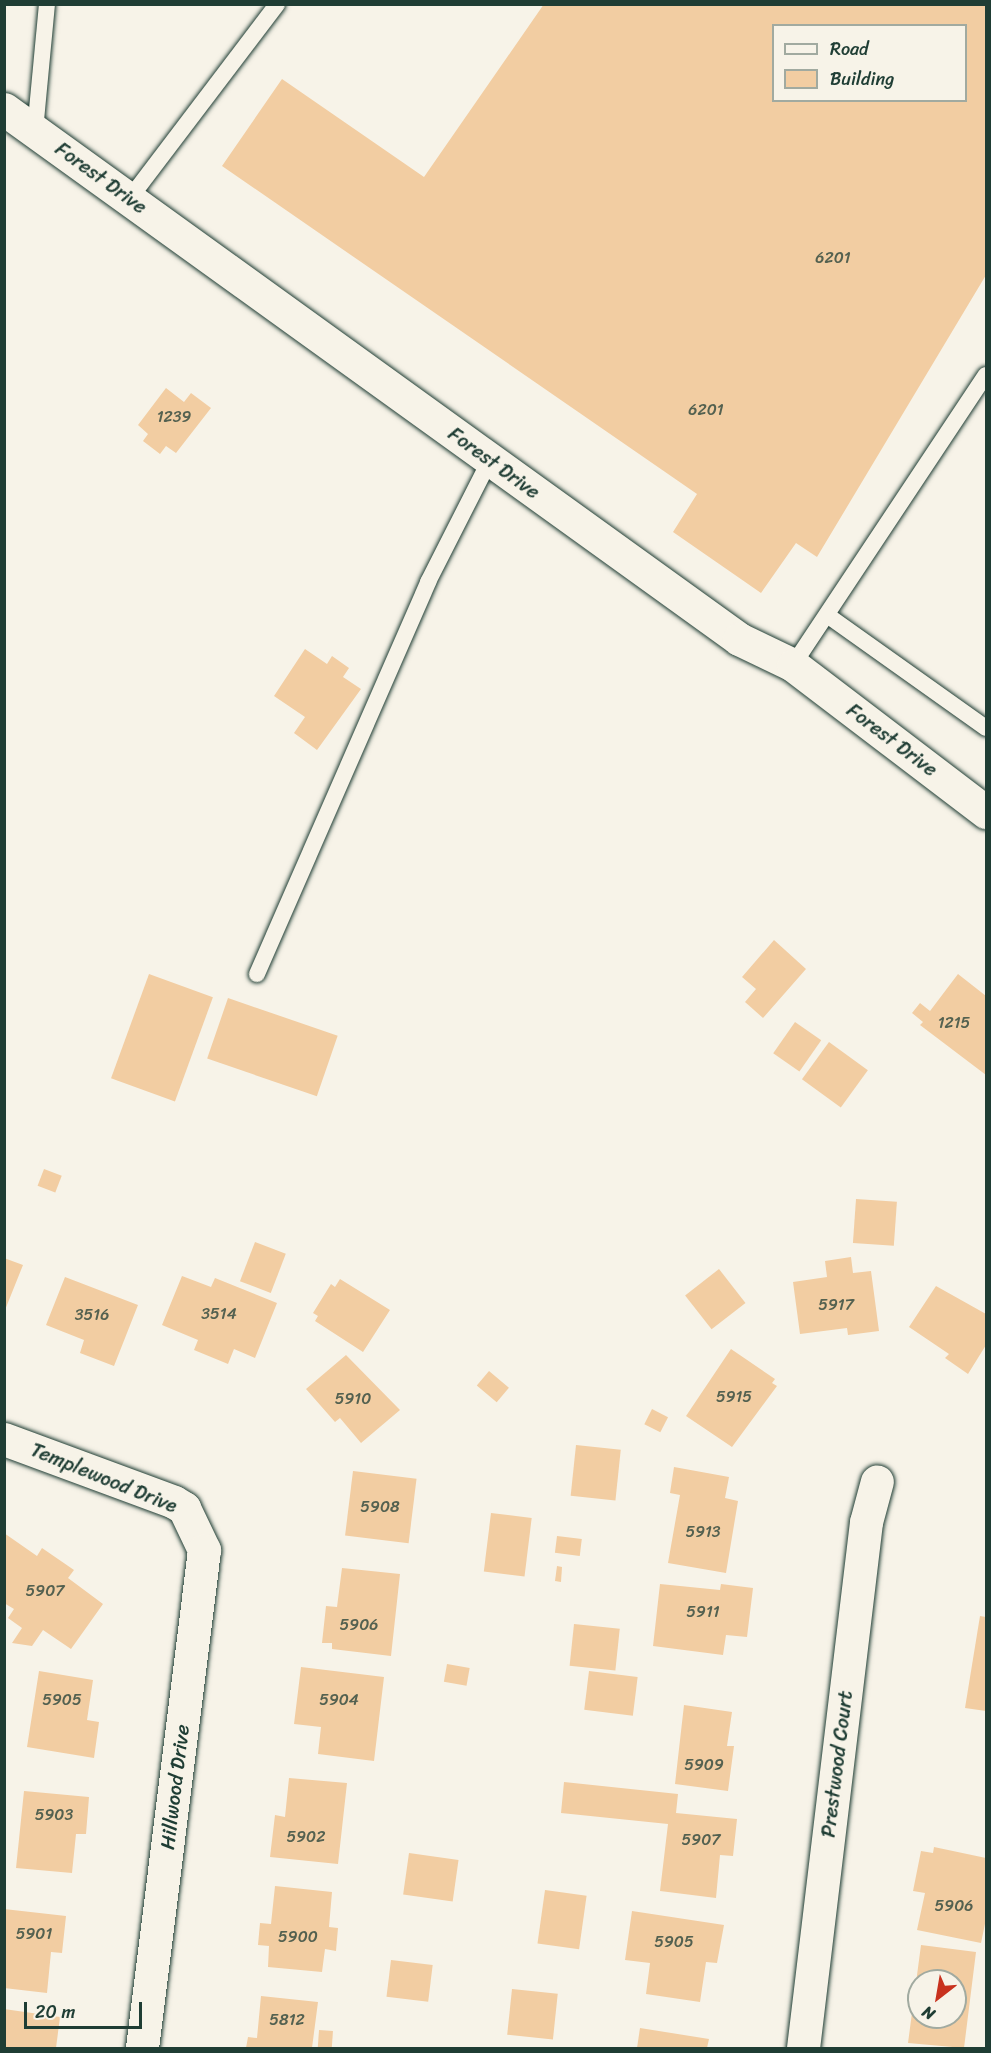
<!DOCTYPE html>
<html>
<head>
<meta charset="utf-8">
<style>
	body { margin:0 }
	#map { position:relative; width:991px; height:2053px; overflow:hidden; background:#f7f3e8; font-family:Sriracha,sans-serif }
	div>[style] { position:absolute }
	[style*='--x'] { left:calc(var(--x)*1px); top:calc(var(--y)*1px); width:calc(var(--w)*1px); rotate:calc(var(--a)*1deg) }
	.building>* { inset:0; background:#f2cda2; transform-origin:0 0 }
	.roads { filter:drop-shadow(0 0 2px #1f3d34) drop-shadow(0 0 2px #1f3d34) }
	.lane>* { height:16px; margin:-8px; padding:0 8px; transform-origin:8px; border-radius:8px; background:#f7f3e8 }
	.street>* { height:33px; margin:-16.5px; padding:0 16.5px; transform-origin:16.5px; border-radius:16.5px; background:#f7f3e8 }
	span { translate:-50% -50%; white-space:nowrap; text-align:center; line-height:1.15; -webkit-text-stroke:4.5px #f7f3e8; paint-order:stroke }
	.number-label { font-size:16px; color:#546150 }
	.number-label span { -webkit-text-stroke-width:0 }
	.street-label { font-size:20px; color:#1f3d34 }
	.frame { position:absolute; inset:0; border:6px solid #1f3d34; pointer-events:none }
	.legend { position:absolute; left:772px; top:24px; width:195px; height:78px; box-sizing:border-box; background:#f7f3e8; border:2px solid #a1aaa0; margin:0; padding:8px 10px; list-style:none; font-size:18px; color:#1f3d34 }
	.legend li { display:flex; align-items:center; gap:12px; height:30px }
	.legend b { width:30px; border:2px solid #a1aaa0 }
	.north { position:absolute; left:907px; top:1969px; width:60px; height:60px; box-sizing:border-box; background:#f7f3e8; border:2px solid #a1aaa0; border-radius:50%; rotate:211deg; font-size:16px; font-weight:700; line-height:24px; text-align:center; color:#1f3d34 }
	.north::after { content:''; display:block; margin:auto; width:21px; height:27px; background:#c8321e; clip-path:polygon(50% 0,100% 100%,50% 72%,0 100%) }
	.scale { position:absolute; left:24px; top:2002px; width:118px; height:27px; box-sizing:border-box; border:3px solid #1f3d34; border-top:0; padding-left:8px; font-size:18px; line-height:21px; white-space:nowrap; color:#1f3d34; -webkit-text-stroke:4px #f7f3e8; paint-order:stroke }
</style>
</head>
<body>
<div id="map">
	<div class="building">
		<div style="clip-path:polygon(evenodd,544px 4px,986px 4px,986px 275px,817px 557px,796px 543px,761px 593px,673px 532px,697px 494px,222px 166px,282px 79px,424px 177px,544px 4px,774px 26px,966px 26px,966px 100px,774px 100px,774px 26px)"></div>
		<div style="clip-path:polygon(166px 388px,184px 402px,191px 393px,211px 408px,176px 453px,166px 446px,160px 454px,143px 441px,148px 434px,138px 425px)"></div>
		<div style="clip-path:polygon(305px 649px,327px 664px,332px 656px,349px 668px,343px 677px,361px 689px,317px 750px,294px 733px,305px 717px,274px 696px)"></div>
		<div style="clip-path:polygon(774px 940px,806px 969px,763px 1018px,745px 1002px,756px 989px,742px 977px)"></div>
		<div style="left:149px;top:974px;width:68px;height:111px;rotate:20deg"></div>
		<div style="clip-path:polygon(958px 974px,986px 996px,986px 1075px,920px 1025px,923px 1022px,912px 1013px,920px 1003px,930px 1011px)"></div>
		<div style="left:228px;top:998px;width:116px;height:64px;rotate:19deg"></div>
		<div style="left:795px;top:1022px;width:32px;height:38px;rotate:35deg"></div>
		<div style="left:829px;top:1042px;width:48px;height:46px;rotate:36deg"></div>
		<div style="left:44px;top:1169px;width:19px;height:18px;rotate:21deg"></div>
		<div style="left:856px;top:1199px;width:41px;height:44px;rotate:4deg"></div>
		<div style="left:255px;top:1242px;width:33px;height:42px;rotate:21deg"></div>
		<div style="clip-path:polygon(851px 1257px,853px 1273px,871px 1271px,879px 1331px,848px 1335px,847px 1328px,800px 1334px,793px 1282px,827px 1277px,825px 1261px)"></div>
		<div style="clip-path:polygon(4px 1258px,23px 1265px,5px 1310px,4px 1310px)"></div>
		<div style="left:719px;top:1269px;width:43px;height:43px;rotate:52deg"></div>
		<div style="clip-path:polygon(182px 1276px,211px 1287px,215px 1278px,277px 1303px,255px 1358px,234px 1349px,228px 1364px,194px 1350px,198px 1340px,162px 1325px)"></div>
		<div style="clip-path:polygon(65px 1277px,138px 1305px,114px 1366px,80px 1353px,84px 1340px,46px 1325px)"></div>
		<div style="clip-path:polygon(340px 1279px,390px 1310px,363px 1352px,315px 1321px,318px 1316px,313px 1313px,331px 1284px,335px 1287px)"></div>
		<div style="clip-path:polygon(936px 1286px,986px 1314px,986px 1345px,968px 1374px,945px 1358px,949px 1354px,909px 1327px)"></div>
		<div style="clip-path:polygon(731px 1349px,775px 1379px,772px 1383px,777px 1386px,732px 1447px,686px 1416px)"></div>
		<div style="clip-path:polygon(346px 1355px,400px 1410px,361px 1443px,340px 1418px,335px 1422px,306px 1389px)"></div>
		<div style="left:489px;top:1371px;width:26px;height:19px;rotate:40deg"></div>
		<div style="left:652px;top:1409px;width:18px;height:17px;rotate:27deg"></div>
		<div style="left:576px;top:1445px;width:45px;height:51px;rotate:6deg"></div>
		<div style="clip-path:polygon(674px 1467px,729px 1477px,725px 1498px,738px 1501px,726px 1573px,668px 1563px,680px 1495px,670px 1493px)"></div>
		<div style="left:353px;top:1471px;width:64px;height:65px;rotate:7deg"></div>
		<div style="left:491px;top:1513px;width:41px;height:59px;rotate:7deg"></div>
		<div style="clip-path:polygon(4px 1533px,37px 1556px,42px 1548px,74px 1570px,68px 1578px,103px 1604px,71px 1649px,43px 1630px,32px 1646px,12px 1643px,22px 1628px,8px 1618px,14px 1609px,4px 1603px)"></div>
		<div style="left:557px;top:1536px;width:25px;height:17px;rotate:7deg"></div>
		<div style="clip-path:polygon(557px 1566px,562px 1567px,561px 1582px,555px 1581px)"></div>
		<div style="clip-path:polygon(342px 1568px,400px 1574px,391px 1656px,332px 1649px,332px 1643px,322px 1643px,326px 1606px,337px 1607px)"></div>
		<div style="clip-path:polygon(660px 1584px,720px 1590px,721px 1584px,753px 1588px,747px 1637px,726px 1635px,723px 1655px,653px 1646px)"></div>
		<div style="clip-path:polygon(980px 1616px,986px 1617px,986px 1711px,965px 1708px)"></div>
		<div style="left:574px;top:1624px;width:46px;height:42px;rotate:6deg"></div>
		<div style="left:447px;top:1664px;width:23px;height:18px;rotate:10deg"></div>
		<div style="clip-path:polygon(301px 1667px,384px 1677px,374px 1761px,318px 1754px,321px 1727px,294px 1724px)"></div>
		<div style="clip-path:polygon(39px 1671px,93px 1680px,87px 1720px,99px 1722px,94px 1758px,27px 1747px)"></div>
		<div style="left:589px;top:1671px;width:49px;height:39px;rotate:7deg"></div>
		<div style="clip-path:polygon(684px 1705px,732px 1712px,727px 1746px,734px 1746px,728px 1791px,675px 1784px)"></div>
		<div style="clip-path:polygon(289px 1778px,347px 1783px,338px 1864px,270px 1857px,275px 1815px,285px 1817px)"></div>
		<div style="clip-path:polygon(564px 1782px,678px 1794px,676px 1813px,737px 1819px,733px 1856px,720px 1855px,716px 1898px,660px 1891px,668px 1824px,561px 1813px)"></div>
		<div style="clip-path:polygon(24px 1791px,89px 1797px,86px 1834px,76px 1834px,72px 1873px,16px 1868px)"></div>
		<div style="clip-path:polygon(934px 1847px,986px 1858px,986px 1919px,981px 1943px,917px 1930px,925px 1893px,913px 1891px,921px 1851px,933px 1853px)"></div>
		<div style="left:409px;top:1853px;width:50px;height:42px;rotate:8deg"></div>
		<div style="clip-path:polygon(275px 1886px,332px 1892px,329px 1927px,338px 1928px,336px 1951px,325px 1949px,322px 1972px,268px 1967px,269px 1946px,258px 1945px,260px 1923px,271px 1924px)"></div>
		<div style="left:545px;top:1890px;width:42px;height:54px;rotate:8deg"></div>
		<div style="clip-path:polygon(4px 1909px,66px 1916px,62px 1953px,51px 1952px,47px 1993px,4px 1988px)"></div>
		<div style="clip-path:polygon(632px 1911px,724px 1925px,717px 1963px,706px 1962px,700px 2002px,646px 1994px,650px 1963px,625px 1960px)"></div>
		<div style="clip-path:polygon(evenodd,921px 1945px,976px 1952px,964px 2048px,908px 2043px,921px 1945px,919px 1981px,955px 1981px,955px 2017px,919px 2017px,919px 1981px)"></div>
		<div style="left:391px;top:1960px;width:42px;height:37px;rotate:7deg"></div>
		<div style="left:512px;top:1989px;width:46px;height:46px;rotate:6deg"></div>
		<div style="clip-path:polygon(261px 1996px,318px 2002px,312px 2048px,246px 2048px,248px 2037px,257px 2038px)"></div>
		<div style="clip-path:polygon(4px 2009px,60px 2017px,56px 2048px,4px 2048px)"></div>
		<div style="clip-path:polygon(640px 2028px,709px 2039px,707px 2048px,637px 2048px)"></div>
		<div style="left:319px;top:2030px;width:14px;height:18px;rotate:4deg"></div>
	</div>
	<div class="roads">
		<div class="lane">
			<div style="--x:35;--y:131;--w:128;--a:-84.6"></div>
			<div style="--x:130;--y:198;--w:243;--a:-52.8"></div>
			<div style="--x:827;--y:615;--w:195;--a:35.4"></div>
			<div style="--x:793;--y:665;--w:348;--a:-56.4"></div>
			<div style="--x:257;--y:974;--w:428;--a:-66.4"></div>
			<div style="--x:428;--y:582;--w:137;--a:-63.1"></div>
		</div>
		<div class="street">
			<div style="--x:4;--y:109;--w:906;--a:35.79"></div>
			<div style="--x:739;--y:639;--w:60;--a:25.7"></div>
			<div style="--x:793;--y:665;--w:243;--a:37.3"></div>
			<div style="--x:4;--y:1439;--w:181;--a:20.3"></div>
			<div style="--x:174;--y:1502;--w:12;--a:31"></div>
			<div style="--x:184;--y:1508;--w:47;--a:64.5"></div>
			<div style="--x:204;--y:1550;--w:502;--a:97.1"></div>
			<div style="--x:803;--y:2048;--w:530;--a:-83.17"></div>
			<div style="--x:866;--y:1522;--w:42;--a:-75"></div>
		</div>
	</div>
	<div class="number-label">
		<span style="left:833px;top:258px">6201</span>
		<span style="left:706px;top:410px">6201</span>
		<span style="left:174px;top:417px">1239</span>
		<span style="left:954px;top:1023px">1215</span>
		<span style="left:836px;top:1305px">5917</span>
		<span style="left:219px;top:1314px">3514</span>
		<span style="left:92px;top:1315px">3516</span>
		<span style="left:734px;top:1397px">5915</span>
		<span style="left:353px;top:1399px">5910</span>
		<span style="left:380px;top:1507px">5908</span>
		<span style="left:703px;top:1532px">5913</span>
		<span style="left:45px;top:1591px">5907</span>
		<span style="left:703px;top:1612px">5911</span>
		<span style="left:359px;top:1625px">5906</span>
		<span style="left:62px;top:1700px">5905</span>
		<span style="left:339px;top:1700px">5904</span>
		<span style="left:704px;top:1765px">5909</span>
		<span style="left:54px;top:1815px">5903</span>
		<span style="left:306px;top:1837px">5902</span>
		<span style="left:701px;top:1840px">5907</span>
		<span style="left:954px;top:1906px">5906</span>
		<span style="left:34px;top:1934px">5901</span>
		<span style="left:298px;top:1937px">5900</span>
		<span style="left:674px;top:1942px">5905</span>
		<span style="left:287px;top:2020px">5812</span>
	</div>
	<div class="street-label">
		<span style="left:101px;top:178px;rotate:36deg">Forest Drive</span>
		<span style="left:494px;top:463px;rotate:36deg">Forest Drive</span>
		<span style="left:892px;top:740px;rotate:37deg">Forest Drive</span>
		<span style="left:104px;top:1478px;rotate:22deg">Templewood Drive</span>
		<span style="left:837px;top:1764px;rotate:-83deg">Prestwood Court</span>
		<span style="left:175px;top:1787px;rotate:-83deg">Hillwood Drive</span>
	</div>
	<div class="frame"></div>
	<ul class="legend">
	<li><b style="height:8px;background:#f7f3e8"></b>Road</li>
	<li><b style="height:16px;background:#f2cda2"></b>Building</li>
	</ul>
	<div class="north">N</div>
	<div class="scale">20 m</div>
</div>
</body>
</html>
